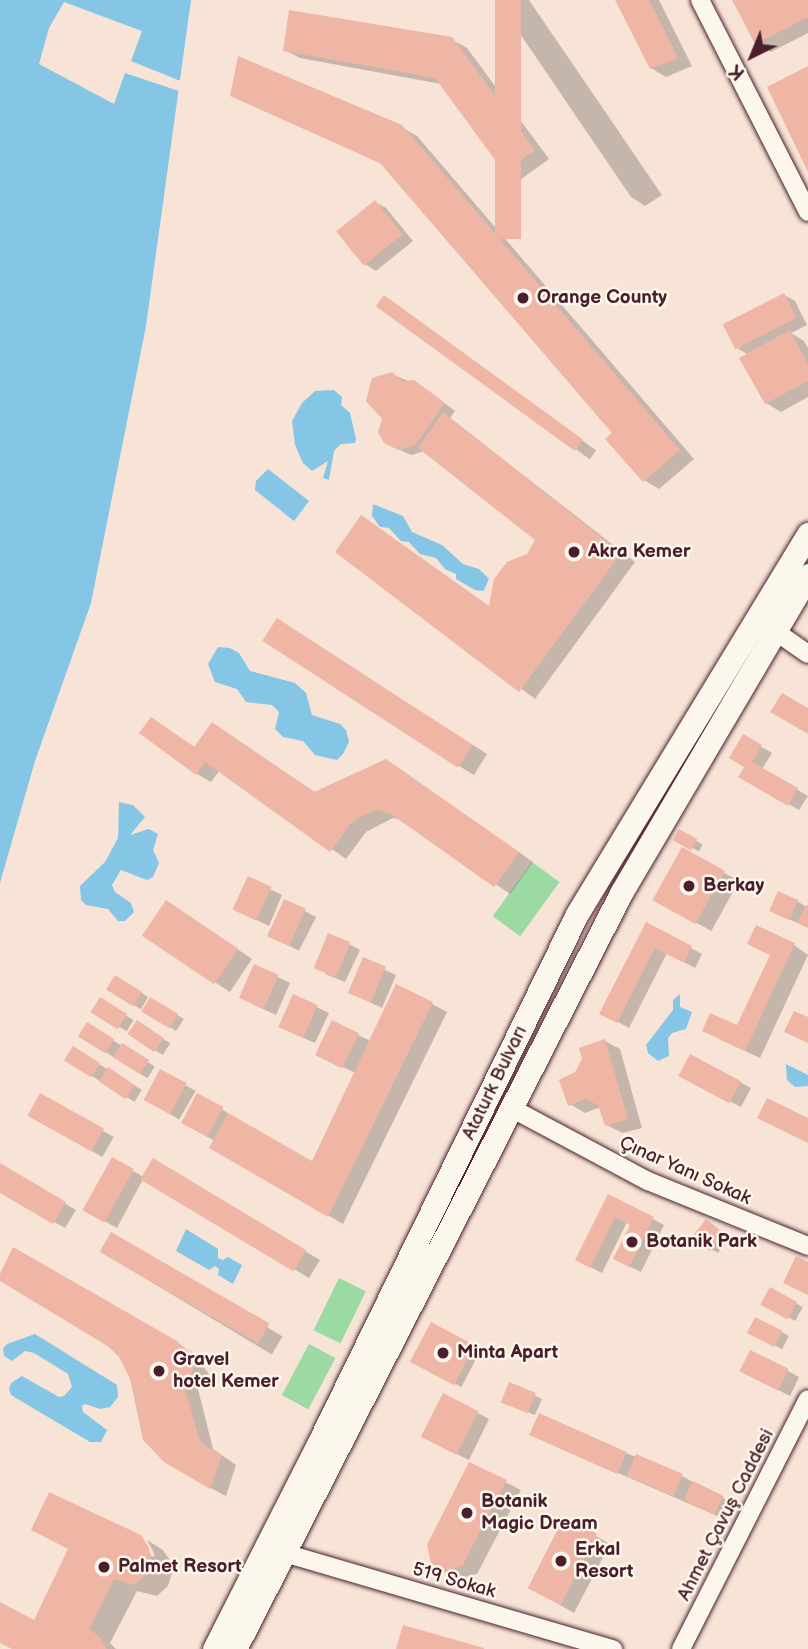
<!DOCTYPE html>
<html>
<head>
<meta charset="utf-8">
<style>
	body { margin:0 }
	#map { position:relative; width:808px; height:1649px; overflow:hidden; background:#f7e4d7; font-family:"Balsamiq Sans",sans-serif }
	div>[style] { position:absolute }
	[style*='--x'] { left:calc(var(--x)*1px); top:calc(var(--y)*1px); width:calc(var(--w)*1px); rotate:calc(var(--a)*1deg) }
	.green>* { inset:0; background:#9bdaa3; transform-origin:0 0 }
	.water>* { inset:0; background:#85c5e6 }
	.pier>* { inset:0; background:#f7e4d7 }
	.shadow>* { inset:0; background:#0003; transform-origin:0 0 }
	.building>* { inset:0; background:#efb6a6; transform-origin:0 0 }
	.roads { filter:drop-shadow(0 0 2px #4a1f2b) drop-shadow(0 0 2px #4a1f2b) }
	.minor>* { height:18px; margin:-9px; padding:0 9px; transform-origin:9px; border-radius:9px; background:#fbf7ec }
	.major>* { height:23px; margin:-11.5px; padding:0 11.5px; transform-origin:11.5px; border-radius:11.5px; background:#fbf7ec }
	.dots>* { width:19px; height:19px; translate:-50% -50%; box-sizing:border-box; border:4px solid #fbf7ec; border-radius:50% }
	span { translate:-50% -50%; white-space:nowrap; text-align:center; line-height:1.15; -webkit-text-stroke:5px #fbf7ec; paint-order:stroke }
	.poi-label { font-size:19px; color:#4a1f2b; font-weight:700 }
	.left { translate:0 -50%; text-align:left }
	.street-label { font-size:19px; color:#4a1f2b }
	.north { position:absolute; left:717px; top:21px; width:70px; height:70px; -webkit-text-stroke:5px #fbf7ec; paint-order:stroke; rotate:223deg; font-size:19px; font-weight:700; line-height:28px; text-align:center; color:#4a1f2b }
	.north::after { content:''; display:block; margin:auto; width:24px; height:32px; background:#4a1f2b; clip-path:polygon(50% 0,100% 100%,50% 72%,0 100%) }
</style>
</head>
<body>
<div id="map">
	<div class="green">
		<div style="left:532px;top:862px;width:34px;height:67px;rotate:36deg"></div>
		<div style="left:339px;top:1278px;width:30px;height:58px;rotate:26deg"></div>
		<div style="left:309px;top:1344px;width:30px;height:58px;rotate:28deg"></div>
	</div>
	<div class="water">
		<div style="clip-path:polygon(0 0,191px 0,146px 326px,91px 603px,35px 761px,0 883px)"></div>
		<div style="clip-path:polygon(334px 390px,342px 397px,341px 405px,350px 413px,356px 439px,355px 443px,341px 444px,334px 451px,329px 480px,323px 478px,328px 461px,312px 471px,303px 463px,295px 445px,292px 421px,302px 403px,315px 391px)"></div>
		<div style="clip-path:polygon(268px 469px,309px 501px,294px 521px,255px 490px,256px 481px)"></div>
		<div style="clip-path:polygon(373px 504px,403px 516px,412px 532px,442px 545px,463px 564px,479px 569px,489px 579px,485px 588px,483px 591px,475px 590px,456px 579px,456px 574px,445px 569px,436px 558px,420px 554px,409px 542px,401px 541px,389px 528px,380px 527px,372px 516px)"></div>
		<div style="clip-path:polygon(218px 647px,230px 648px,239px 653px,250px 671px,295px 683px,306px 693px,312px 715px,340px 724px,346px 730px,349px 742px,343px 754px,337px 760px,315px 755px,303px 741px,283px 737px,275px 729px,279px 712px,272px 705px,246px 702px,237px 689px,215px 682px,208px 664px)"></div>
		<div style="clip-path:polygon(119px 802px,133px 805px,145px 817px,130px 835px,149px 829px,158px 834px,153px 850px,159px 863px,153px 877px,147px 880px,121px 870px,112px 885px,115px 892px,131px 903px,134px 912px,125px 921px,118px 921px,108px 909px,86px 905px,81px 900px,80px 886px,105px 862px,118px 838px)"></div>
		<div style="clip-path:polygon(680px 994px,680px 1007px,692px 1012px,686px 1029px,672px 1033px,668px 1038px,669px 1056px,658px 1061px,648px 1053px,646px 1045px,673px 1010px,673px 1000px)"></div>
		<div style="clip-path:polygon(786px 1064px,808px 1075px,808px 1086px,795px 1087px,787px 1080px)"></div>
		<div style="clip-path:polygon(186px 1229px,218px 1249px,218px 1258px,223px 1260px,228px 1257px,242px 1265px,233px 1284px,218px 1275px,219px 1269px,215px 1266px,209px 1270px,176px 1251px)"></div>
		<div style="clip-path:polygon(35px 1334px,117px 1385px,118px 1397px,110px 1407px,100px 1409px,85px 1404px,82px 1406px,83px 1412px,107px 1430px,101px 1442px,90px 1442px,11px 1395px,9px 1389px,11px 1383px,22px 1376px,59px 1397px,64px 1396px,72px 1387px,68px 1374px,34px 1353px,25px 1351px,12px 1361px,4px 1356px,3px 1348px,7px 1344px)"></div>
	</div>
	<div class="pier">
		<div style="clip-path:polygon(64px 2px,142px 31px,131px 61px,183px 82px,182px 92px,125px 73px,114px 104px,39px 64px,49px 28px)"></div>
	</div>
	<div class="shadow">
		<div style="clip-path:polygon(497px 0,529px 0,662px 195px,645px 206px,631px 197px)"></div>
		<div style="clip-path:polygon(617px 0,659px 0,692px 66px,666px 77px,651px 68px)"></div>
		<div style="clip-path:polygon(734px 0,808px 0,808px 33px,771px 52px,756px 43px)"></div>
		<div style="clip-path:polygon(451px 39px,467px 48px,549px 159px,520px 180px,505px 171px,441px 84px,300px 58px,285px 50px)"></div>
		<div style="clip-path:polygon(231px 95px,401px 127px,417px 136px,694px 459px,659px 489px,644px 480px,614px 433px,384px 165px)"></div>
		<div style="clip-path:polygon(375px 202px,386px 208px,413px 241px,376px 271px,365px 264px)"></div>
		<div style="clip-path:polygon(784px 295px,795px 301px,807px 325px,791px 333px,804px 341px,808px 348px,808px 397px,781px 412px,766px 403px,749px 355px,738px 349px)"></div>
		<div style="left:385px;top:297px;width:261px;height:11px;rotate:36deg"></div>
		<div style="clip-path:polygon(392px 374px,426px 389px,455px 411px,450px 418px,635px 562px,535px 699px,338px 552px,362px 517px,490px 607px,538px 539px,425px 451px,411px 455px,398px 449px,384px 418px,368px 400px,374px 380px)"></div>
		<div style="clip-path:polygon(292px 629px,487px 754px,474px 775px,459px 766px)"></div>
		<div style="clip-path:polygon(152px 719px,196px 748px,227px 733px,316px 793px,401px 770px,533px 862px,510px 894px,402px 820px,393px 818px,366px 832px,346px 859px,220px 770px,211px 782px,197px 774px)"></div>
		<div style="clip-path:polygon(744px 737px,772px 753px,762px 769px,808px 796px,799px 810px,741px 777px,747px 766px)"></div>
		<div style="left:680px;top:832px;width:26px;height:8px;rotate:29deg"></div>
		<div style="left:683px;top:850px;width:64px;height:57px;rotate:29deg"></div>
		<div style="clip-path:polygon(248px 879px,282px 895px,269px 926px,246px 915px)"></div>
		<div style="left:285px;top:901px;width:35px;height:38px;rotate:27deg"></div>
		<div style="clip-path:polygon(797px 901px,808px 908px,808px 927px,778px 915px)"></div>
		<div style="clip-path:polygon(181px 911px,252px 959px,230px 992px,144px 936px)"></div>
		<div style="clip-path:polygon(647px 925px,702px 954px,695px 968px,667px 953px,629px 1028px,613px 1019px)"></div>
		<div style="clip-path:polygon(349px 944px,360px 950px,345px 982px,325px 974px)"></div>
		<div style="clip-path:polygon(794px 945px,808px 955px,760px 1058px,719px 1039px,738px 1028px,771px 956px)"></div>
		<div style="clip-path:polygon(364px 960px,396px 975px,382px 1008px,361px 998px)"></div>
		<div style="clip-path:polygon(255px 966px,290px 983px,276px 1015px,252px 1004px)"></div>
		<div style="clip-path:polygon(116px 977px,148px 997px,141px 1009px,144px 1011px,151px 999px,184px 1019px,176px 1031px,108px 989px)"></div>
		<div style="clip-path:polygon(294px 996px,329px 1013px,315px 1043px,292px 1033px)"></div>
		<div style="left:100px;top:1000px;width:39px;height:13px;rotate:31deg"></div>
		<div style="clip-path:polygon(432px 1004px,447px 1012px,343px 1224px,211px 1147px,215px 1141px,182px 1123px,198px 1095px,312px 1164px,356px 1073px,329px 1061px,332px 1023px,371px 1041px)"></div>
		<div style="left:138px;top:1023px;width:38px;height:14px;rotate:32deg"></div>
		<div style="left:87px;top:1024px;width:80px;height:14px;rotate:32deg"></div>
		<div style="clip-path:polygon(605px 1041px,620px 1049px,642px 1128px,622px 1133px,607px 1125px,601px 1107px,585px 1113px,570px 1104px,576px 1073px)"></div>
		<div style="left:74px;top:1049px;width:79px;height:14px;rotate:31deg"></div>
		<div style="left:161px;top:1071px;width:40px;height:33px;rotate:30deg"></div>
		<div style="clip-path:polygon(692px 1082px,740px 1082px,751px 1088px,741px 1107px)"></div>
		<div style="left:41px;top:1095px;width:84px;height:23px;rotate:30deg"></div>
		<div style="clip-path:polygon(112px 1160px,144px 1177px,154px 1160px,320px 1260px,309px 1278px,143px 1179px,117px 1228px,85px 1210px)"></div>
		<div style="clip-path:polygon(0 1165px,76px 1210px,65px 1228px,0 1191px)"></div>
		<div style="clip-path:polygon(609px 1196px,664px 1225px,641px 1272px,626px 1265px,632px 1225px,627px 1222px,602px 1273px,577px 1260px)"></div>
		<div style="clip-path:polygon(713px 1226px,729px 1238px,718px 1253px,711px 1249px)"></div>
		<div style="left:112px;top:1234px;width:199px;height:21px;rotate:31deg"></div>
		<div style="clip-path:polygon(0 1278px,176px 1342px,193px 1360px,196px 1357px,188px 1349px,192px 1352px,209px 1374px,205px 1384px,198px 1389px,213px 1449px,236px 1465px,226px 1496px,195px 1480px,120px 1356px,110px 1346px)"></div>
		<div style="left:771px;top:1290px;width:36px;height:16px;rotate:28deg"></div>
		<div style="left:756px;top:1319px;width:37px;height:15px;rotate:27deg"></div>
		<div style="left:432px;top:1325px;width:55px;height:41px;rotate:28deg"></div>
		<div style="clip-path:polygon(788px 1371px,799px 1377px,790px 1396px,752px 1377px)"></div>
		<div style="clip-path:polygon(510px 1384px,542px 1399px,535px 1415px,510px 1405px)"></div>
		<div style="clip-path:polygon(444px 1395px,489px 1419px,469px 1460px,434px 1443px)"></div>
		<div style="clip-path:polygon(542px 1440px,626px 1453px,682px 1476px,730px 1502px,722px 1518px)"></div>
		<div style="clip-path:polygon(470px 1464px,521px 1490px,477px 1574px,459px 1579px,433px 1566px)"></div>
		<div style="clip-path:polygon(596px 1536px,610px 1544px,574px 1613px,544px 1596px)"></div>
		<div style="clip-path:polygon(141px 1537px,152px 1557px,155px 1555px,147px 1540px,163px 1550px,171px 1562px,172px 1573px,168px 1586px,157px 1596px,137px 1591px,110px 1643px,116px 1649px,13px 1649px,0 1642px,0 1604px,34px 1622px)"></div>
	</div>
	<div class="building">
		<div style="left:495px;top:0;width:26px;height:239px"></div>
		<div style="clip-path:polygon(615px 0,649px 0,678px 58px,650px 69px)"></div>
		<div style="clip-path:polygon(732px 0,808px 0,808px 17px,755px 44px)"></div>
		<div style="clip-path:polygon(289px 10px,452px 37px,535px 150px,504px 172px,435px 78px,283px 51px)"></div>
		<div style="clip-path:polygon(238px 56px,402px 125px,680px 450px,643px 482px,605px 439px,612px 433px,380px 163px,230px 96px)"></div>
		<div style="clip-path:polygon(808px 66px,808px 172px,767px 87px)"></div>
		<div style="left:375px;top:200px;width:44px;height:50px;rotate:51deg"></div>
		<div style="left:784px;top:293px;width:28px;height:69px;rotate:63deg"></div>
		<div style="left:384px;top:295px;width:246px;height:14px;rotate:36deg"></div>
		<div style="clip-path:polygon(790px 330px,808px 364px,808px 381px,765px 404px,739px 358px)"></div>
		<div style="clip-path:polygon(392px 372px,402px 381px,414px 380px,445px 403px,415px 445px,398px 450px,384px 443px,378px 432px,382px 419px,366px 401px,372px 378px)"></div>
		<div style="clip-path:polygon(443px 412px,621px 553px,519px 692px,335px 552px,361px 515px,489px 606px,494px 579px,507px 562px,527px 554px,535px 540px,418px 448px)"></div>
		<div style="left:277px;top:618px;width:233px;height:27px;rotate:33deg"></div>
		<div style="clip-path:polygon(782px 693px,808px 708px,808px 734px,770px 712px)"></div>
		<div style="clip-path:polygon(151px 717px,194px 747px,212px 722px,314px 792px,386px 759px,519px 852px,494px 887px,391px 814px,377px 810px,359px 817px,350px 824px,330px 852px,205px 762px,196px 775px,139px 733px)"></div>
		<div style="clip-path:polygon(743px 734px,762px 745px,752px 762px,798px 788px,788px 806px,738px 777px,744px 767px,729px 758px)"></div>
		<div style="left:679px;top:829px;width:21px;height:13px;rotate:29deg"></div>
		<div style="left:682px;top:847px;width:49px;height:61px;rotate:29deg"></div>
		<div style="left:248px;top:876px;width:26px;height:37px;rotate:25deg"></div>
		<div style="left:778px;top:891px;width:22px;height:22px;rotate:24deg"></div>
		<div style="left:284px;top:899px;width:24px;height:41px;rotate:24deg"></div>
		<div style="left:166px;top:900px;width:87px;height:43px;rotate:34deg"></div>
		<div style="clip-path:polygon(806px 905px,808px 906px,808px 928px,797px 923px)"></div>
		<div style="clip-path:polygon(646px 922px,692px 946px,684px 963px,655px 948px,617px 1023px,599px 1014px)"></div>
		<div style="clip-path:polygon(756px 925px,795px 943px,745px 1051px,702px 1031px,710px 1013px,737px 1025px,770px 955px,747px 944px)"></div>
		<div style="left:328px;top:933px;width:24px;height:38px;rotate:22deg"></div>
		<div style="left:363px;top:957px;width:25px;height:39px;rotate:23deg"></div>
		<div style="left:254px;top:964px;width:27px;height:37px;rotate:24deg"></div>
		<div style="left:115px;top:975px;width:32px;height:17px;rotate:32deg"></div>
		<div style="clip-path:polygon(396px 984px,433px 1002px,328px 1217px,209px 1148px,228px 1113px,312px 1161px)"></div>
		<div style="left:293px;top:994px;width:27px;height:36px;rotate:24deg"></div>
		<div style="left:100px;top:997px;width:32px;height:18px;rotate:32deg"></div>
		<div style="left:150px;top:997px;width:33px;height:17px;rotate:31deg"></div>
		<div style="clip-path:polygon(794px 1011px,808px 1017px,808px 1043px,784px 1032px)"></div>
		<div style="left:137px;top:1020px;width:32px;height:17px;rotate:34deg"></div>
		<div style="left:332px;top:1020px;width:30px;height:39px;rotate:26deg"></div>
		<div style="left:87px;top:1022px;width:32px;height:17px;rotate:32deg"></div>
		<div style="clip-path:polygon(605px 1039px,628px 1119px,605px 1126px,598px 1105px,585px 1099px,568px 1106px,559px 1080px,575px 1072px,582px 1059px,579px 1048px)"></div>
		<div style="left:122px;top:1043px;width:32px;height:17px;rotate:32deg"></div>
		<div style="left:73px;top:1046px;width:32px;height:17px;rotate:32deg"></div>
		<div style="left:690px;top:1054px;width:58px;height:25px;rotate:28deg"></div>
		<div style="left:108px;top:1067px;width:32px;height:17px;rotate:34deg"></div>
		<div style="left:160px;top:1069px;width:30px;height:35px;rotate:28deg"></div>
		<div style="left:40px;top:1093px;width:73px;height:26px;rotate:29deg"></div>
		<div style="left:197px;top:1093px;width:30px;height:34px;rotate:28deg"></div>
		<div style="clip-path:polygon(767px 1098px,808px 1118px,808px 1143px,757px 1118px)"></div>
		<div style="left:112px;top:1157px;width:25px;height:61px;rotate:29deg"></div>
		<div style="left:153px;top:1158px;width:179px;height:25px;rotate:31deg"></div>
		<div style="clip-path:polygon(0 1163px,66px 1202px,53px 1224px,0 1193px)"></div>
		<div style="clip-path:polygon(608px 1194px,654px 1217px,629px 1267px,613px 1259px,630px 1225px,615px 1217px,590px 1268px,575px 1260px)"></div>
		<div style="left:706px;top:1219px;width:23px;height:23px;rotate:38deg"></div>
		<div style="left:111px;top:1232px;width:183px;height:23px;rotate:30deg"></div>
		<div style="clip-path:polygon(13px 1247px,177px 1341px,189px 1352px,195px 1365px,190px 1376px,183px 1381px,199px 1439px,207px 1447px,222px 1455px,210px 1489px,164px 1462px,143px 1440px,130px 1379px,119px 1357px,109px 1347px,0 1281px,0 1274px)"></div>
		<div style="clip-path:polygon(796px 1256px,808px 1262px,808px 1295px,783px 1283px)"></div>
		<div style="left:770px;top:1287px;width:31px;height:20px;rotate:29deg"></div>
		<div style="left:755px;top:1317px;width:31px;height:18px;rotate:27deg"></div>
		<div style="left:431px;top:1322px;width:50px;height:45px;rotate:28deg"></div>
		<div style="left:750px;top:1350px;width:43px;height:24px;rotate:26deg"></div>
		<div style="left:509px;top:1382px;width:29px;height:22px;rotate:22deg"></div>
		<div style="left:443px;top:1393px;width:40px;height:49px;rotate:27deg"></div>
		<div style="left:539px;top:1413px;width:96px;height:24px;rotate:24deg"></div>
		<div style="left:636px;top:1454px;width:51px;height:24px;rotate:23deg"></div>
		<div style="clip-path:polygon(469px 1462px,507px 1480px,462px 1566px,443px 1572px,432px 1567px,427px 1545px)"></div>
		<div style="left:693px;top:1481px;width:34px;height:21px;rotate:26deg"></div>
		<div style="clip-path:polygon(49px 1492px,141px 1535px,149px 1548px,151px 1560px,147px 1574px,134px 1585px,114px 1579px,89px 1629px,100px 1637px,107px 1649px,12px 1649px,0 1643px,0 1602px,34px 1620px,68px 1549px,31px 1530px)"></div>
		<div style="left:564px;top:1517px;width:37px;height:80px;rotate:27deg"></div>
		<div style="clip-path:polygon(403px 1625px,484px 1648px,484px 1649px,396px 1649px)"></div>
	</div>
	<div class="roads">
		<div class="minor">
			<div style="--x:700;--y:0;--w:238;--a:63"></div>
			<div style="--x:775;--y:631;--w:40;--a:34.9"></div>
			<div style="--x:511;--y:1108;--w:155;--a:28.1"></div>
			<div style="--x:648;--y:1181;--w:173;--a:22.1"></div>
			<div style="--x:284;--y:1553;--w:343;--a:16.3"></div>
			<div style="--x:681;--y:1649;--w:280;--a:-63.1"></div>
		</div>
		<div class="major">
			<div style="--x:214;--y:1649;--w:230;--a:-63.1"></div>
			<div style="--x:318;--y:1444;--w:590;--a:-63.96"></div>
			<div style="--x:577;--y:914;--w:445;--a:-58.7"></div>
			<div style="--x:235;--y:1649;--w:849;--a:-62.95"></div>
			<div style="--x:621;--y:893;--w:369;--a:-59.5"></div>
		</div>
	</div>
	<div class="dots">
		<div style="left:523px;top:298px;background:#4a1f2b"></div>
		<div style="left:574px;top:552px;background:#4a1f2b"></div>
		<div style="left:689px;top:886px;background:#4a1f2b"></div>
		<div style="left:632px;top:1242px;background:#4a1f2b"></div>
		<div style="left:443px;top:1353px;background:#4a1f2b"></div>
		<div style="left:159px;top:1371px;background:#4a1f2b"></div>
		<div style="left:467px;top:1513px;background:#4a1f2b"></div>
		<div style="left:561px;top:1561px;background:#4a1f2b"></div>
		<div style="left:104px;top:1567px;background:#4a1f2b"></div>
	</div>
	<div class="poi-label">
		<span class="left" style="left:537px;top:298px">Orange County</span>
		<span class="left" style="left:588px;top:552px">Akra Kemer</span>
		<span class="left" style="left:703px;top:886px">Berkay</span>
		<span class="left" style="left:646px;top:1242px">Botanik Park</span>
		<span class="left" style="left:457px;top:1353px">Minta Apart</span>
		<span class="left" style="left:173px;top:1371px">Gravel<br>hotel Kemer</span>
		<span class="left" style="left:481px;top:1513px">Botanik<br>Magic Dream</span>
		<span class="left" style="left:575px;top:1561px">Erkal<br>Resort</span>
		<span class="left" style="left:118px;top:1567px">Palmet Resort</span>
	</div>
	<div class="street-label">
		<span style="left:495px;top:1083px;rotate:-64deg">Ataturk Bulvarı</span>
		<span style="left:685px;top:1171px;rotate:24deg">Çınar Yanı Sokak</span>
		<span style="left:726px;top:1515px;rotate:-63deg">Ahmet Çavuş Caddesi</span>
		<span style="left:454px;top:1581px;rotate:16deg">519 Sokak</span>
	</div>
	<div class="north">K</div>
</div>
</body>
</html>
